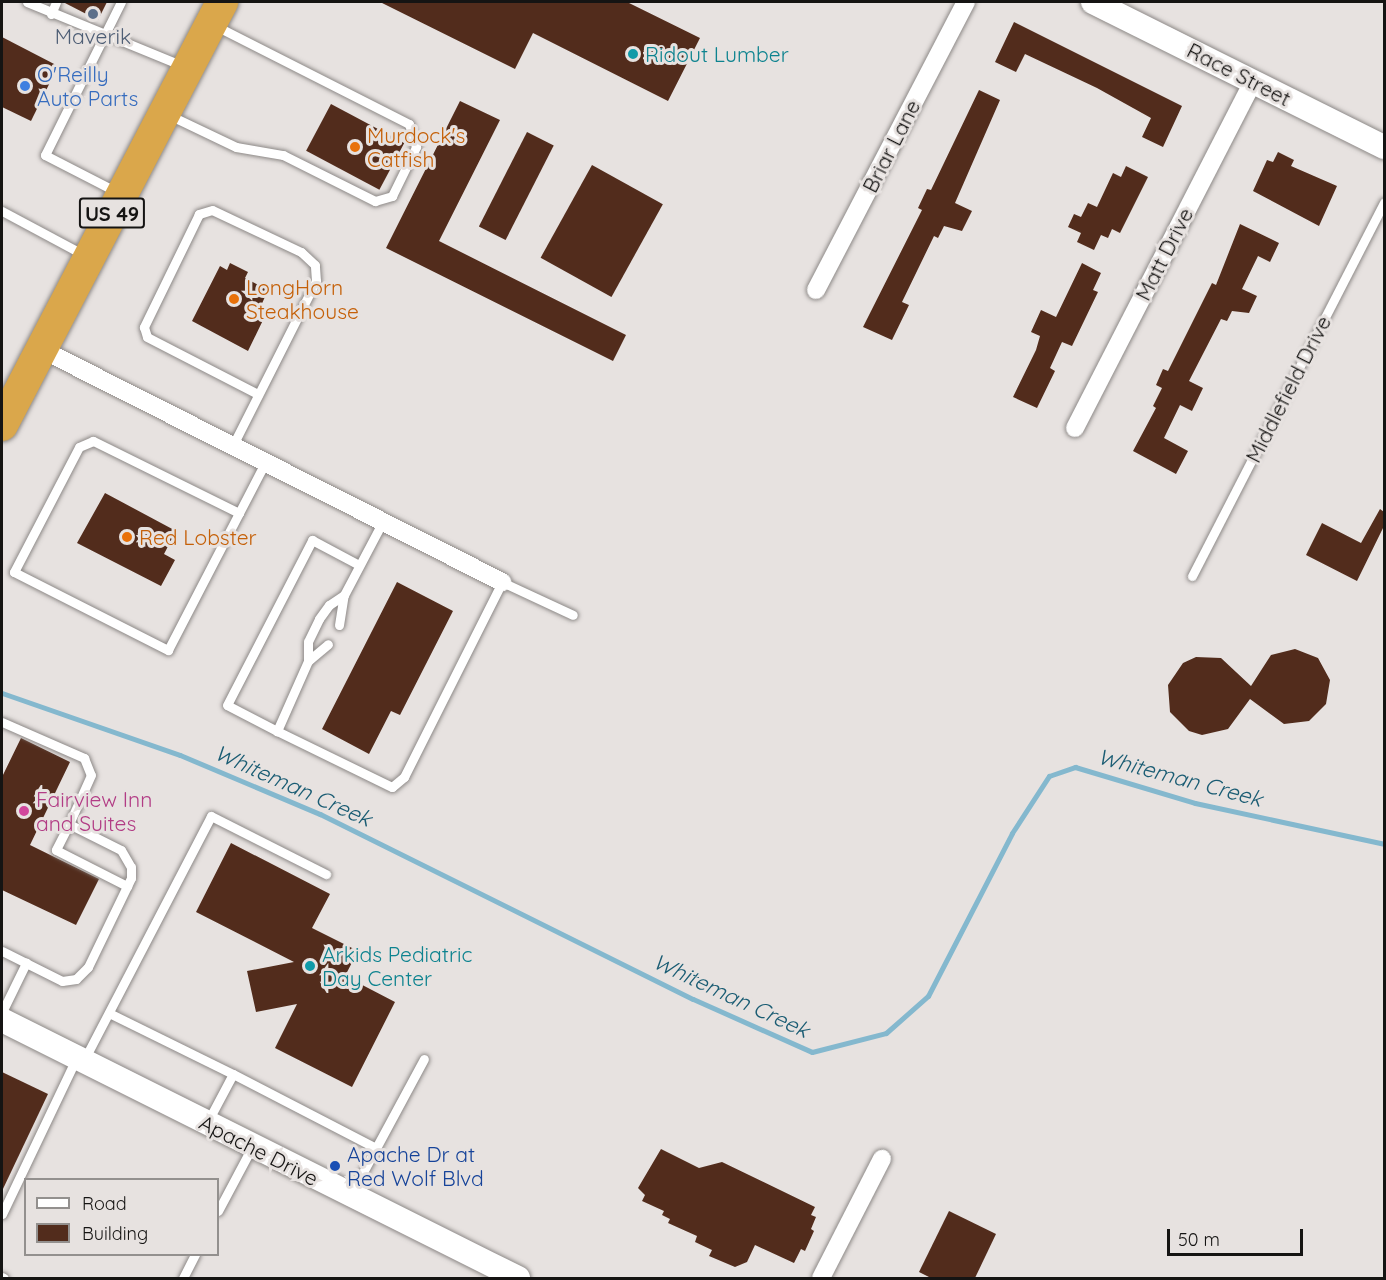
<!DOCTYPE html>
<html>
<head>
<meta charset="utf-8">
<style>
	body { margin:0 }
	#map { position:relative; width:1386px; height:1280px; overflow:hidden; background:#e7e2e0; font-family:Quicksand,sans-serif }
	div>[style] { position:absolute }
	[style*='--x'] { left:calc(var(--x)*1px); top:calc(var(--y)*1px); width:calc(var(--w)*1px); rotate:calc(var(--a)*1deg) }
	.stream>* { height:5px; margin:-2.5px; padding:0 2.5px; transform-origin:2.5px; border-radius:2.5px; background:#84b8ce }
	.building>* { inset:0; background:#522c1c; transform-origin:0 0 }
	.roads { filter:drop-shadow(0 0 2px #8d8987) drop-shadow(0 0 2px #8d8987) }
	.lane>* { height:9px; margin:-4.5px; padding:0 4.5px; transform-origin:4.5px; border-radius:4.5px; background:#fff }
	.street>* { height:18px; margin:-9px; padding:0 9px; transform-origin:9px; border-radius:9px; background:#fff }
	.secondary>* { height:24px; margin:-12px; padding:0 12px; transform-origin:12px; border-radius:12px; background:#fff }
	.highway>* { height:32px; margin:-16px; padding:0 16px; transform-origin:16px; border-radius:16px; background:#daa74b }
	.dots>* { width:16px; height:16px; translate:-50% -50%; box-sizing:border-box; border:3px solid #e7e2e0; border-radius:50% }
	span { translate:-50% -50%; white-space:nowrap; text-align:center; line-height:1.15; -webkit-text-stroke:6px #e7e2e0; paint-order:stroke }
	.shield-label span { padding:2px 4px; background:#e7e2e0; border:2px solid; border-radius:4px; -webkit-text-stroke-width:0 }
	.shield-label { font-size:20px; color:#151413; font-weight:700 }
	.service-label { font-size:21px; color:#4e5e75 }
	.culture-label { font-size:21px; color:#0d838f }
	.left { translate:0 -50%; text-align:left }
	.shop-label { font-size:21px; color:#366cbe }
	.street-label { font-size:21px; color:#151413 }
	.food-label { font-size:21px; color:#c56008 }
	.hotel-label { font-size:21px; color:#b23c85 }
	.transit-label { font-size:21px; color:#164399 }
	.water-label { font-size:22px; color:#1a5c73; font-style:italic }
	.frame { position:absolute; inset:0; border:3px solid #151413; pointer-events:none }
	.legend { position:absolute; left:24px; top:1178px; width:195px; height:78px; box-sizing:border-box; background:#e7e2e0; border:2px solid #93908e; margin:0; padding:8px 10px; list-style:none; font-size:18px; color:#151413 }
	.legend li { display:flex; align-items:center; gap:12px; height:30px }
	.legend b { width:30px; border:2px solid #93908e }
	.scale { position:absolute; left:1167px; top:1229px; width:136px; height:27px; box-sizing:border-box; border:3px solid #151413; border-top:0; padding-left:8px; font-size:18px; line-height:21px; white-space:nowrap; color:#151413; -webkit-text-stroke:4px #e7e2e0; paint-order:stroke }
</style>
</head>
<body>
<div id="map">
	<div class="stream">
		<div style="--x:2;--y:693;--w:188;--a:19.2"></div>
		<div style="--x:180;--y:755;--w:152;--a:22.9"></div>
		<div style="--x:320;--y:814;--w:416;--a:26.4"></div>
		<div style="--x:693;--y:999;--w:130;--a:24"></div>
		<div style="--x:812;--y:1052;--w:76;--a:-14.4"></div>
		<div style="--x:886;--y:1033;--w:56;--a:-41.4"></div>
		<div style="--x:928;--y:996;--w:183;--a:-62.7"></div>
		<div style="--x:1012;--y:833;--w:68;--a:-57"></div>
		<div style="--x:1049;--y:776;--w:28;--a:-19"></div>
		<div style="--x:1075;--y:767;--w:125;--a:16.7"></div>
		<div style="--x:1195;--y:803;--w:193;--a:12.2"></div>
	</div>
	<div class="building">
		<div style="clip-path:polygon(63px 2px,107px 2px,98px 20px)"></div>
		<div style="clip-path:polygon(380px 2px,627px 2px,700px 38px,668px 101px,533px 33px,515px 69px)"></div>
		<div style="clip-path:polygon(1014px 22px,1182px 106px,1163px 147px,1142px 137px,1151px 118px,1097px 88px,1025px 54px,1016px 72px,995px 62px)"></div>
		<div style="clip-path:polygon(2px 37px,58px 66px,31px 121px,2px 107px)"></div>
		<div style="clip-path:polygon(979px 90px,1000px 100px,955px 203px,972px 211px,962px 231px,944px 226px,938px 238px,934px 236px,902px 302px,909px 305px,892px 340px,863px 327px,922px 210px,918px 208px,927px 189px,931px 190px)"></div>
		<div style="clip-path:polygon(460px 101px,500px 120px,439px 241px,626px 335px,613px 361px,386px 248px)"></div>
		<div style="left:331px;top:104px;width:83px;height:53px;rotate:28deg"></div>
		<div style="left:527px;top:132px;width:30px;height:106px;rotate:27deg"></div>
		<div style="clip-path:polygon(1278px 152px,1294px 160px,1291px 166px,1337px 186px,1319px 226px,1253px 191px,1267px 160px,1273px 162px)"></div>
		<div style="left:592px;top:165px;width:81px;height:106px;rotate:29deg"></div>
		<div style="clip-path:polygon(1126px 166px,1148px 177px,1120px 233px,1112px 229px,1108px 238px,1101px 235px,1094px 250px,1077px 242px,1081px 233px,1068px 227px,1074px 214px,1081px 217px,1088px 203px,1097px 207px,1113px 173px,1121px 177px)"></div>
		<div style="clip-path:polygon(1240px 224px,1279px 243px,1270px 262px,1258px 256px,1242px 289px,1257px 296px,1249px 313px,1232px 311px,1227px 321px,1221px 319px,1189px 381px,1203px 388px,1192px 411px,1180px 405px,1164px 438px,1188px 451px,1176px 474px,1133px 451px,1156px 408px,1153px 406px,1162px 388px,1156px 385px,1163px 369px,1168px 371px,1212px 283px,1216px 285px)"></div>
		<div style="clip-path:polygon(230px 263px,248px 272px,245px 278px,268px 290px,260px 308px,265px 310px,265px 316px,248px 351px,192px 321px,220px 266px,227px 270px)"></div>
		<div style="clip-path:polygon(1082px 263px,1101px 273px,1093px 290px,1098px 292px,1072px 346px,1062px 342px,1050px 368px,1055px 371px,1037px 408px,1013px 397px,1036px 350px,1040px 336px,1031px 332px,1041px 310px,1056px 317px)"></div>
		<div style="clip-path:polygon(105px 493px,176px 531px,164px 554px,175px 560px,161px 586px,77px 543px)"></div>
		<div style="clip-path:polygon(1380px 509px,1384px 512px,1384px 526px,1357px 581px,1306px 555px,1322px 523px,1361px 543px)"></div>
		<div style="clip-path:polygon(397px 582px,453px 611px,400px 715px,391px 711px,369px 754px,322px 729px)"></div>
		<div style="clip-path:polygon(1295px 649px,1318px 658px,1330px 680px,1326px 704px,1309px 721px,1284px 724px,1250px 699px,1228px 729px,1202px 735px,1189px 731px,1170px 712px,1168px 685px,1183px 663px,1196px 657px,1221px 658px,1251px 686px,1271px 655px)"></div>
		<div style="clip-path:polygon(21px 738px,70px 762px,30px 845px,99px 879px,76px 925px,2px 890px,2px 777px)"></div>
		<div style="clip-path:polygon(231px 843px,330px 894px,312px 928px,358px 951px,345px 976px,395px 1002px,352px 1087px,275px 1048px,297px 1004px,256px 1012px,247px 971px,294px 962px,196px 912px)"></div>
		<div style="clip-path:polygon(2px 1072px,48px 1094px,2px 1191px)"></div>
		<div style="clip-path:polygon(661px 1149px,699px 1168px,722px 1162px,815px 1207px,811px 1215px,816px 1217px,811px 1229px,814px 1231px,805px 1251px,801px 1249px,794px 1263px,755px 1245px,747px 1262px,735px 1267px,709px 1256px,712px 1250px,695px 1242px,697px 1236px,668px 1223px,670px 1219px,662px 1215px,664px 1211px,642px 1201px,645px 1195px,638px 1188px)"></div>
		<div style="clip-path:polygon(949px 1211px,996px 1234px,975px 1278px,931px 1278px,919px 1272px)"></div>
	</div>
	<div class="roads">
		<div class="lane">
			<div style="--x:27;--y:2;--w:169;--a:22.3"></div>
			<div style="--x:51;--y:14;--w:13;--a:-67"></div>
			<div style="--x:169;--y:115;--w:74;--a:25.5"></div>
			<div style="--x:236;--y:147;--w:48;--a:9.7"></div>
			<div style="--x:283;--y:155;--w:103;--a:26.6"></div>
			<div style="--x:375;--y:201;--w:18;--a:-16"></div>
			<div style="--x:392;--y:196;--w:55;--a:-63.9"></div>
			<div style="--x:416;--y:147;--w:24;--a:-107"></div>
			<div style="--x:409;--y:124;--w:216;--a:-153.1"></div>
			<div style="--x:117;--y:192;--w:81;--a:-152.8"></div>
			<div style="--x:45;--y:155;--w:171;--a:-63.6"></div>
			<div style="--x:2;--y:211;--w:93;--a:28.2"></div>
			<div style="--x:233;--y:445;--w:184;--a:-63.2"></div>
			<div style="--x:316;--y:281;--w:16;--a:-94"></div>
			<div style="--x:315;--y:265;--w:19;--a:-137"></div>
			<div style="--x:301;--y:252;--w:98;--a:-154.7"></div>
			<div style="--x:212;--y:210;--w:14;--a:163"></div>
			<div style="--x:199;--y:214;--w:126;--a:116"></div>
			<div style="--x:144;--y:327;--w:10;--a:73"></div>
			<div style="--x:147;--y:337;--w:125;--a:27.2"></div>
			<div style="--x:239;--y:513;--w:163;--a:-153.7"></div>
			<div style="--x:93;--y:441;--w:15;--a:157"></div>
			<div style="--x:79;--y:447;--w:141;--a:117.5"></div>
			<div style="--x:14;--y:572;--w:173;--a:26.9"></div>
			<div style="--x:168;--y:650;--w:154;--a:-62.6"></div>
			<div style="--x:239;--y:513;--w:59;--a:-62.6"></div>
			<div style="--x:382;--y:523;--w:81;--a:117.8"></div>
			<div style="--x:344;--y:595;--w:18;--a:146"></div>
			<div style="--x:329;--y:605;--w:17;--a:126"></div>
			<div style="--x:319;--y:619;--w:25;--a:116"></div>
			<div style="--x:308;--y:642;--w:19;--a:90"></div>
			<div style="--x:308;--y:661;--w:77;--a:113.9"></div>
			<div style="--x:277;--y:731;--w:128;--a:26"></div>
			<div style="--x:392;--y:787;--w:16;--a:-40"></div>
			<div style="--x:404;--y:777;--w:218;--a:-63.3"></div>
			<div style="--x:502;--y:582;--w:78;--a:24.9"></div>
			<div style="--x:1192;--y:576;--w:420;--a:-62.8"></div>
			<div style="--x:339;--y:625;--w:30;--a:-81"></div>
			<div style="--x:308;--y:661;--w:26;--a:-40"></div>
			<div style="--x:2;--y:722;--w:90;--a:23.7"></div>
			<div style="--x:84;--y:758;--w:18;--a:68"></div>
			<div style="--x:91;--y:775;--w:54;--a:114.2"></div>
			<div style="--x:69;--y:824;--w:58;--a:26.6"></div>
			<div style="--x:121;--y:850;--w:20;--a:60"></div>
			<div style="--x:131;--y:867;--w:11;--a:90"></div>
			<div style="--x:131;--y:878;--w:99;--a:115.8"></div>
			<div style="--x:88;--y:967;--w:17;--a:135"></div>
			<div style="--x:76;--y:979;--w:14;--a:172"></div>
			<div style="--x:62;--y:981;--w:67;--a:-153.4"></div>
			<div style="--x:277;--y:731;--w:56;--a:-152.5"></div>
			<div style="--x:227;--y:705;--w:186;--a:-62.7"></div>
			<div style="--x:312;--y:540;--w:53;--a:28"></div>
			<div style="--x:69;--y:824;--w:29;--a:117"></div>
			<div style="--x:56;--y:850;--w:80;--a:26.9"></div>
			<div style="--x:2;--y:1012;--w:55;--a:-63.9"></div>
			<div style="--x:109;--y:1013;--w:138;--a:26.2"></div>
			<div style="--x:84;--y:1060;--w:275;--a:-62.5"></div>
			<div style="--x:211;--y:816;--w:129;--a:26.8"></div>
			<div style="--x:208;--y:1121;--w:53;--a:-62"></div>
			<div style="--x:233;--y:1074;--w:161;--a:27.4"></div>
			<div style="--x:376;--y:1148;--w:51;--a:118.1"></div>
			<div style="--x:376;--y:1148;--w:101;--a:-61.7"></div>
			<div style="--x:218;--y:1211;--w:72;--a:-62"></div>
			<div style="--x:2;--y:1214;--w:174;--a:-64.5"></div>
			<div style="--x:2;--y:1277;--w:2;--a:27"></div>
			<div style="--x:183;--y:1278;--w:27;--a:-63"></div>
		</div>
		<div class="street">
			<div style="--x:816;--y:290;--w:325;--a:-62.5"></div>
			<div style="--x:41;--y:349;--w:517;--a:26.81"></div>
			<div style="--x:1075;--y:428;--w:390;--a:-62.8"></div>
			<div style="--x:821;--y:1278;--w:134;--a:-62.9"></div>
		</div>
		<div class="secondary">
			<div style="--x:1093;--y:2;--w:325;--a:26.5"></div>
			<div style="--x:2;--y:1020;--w:577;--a:26.57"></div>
		</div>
		<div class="highway">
			<div style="--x:2;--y:425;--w:477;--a:-62.5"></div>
		</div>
	</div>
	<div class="dots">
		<div style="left:93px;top:14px;background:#5c6f8a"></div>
		<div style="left:633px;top:54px;background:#0f9aa8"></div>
		<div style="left:25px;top:86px;background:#3f7fe0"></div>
		<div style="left:355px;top:147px;background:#e8710a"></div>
		<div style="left:234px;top:299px;background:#e8710a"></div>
		<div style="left:127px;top:537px;background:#e8710a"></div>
		<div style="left:24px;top:811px;background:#d1479c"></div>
		<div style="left:310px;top:966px;background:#0f9aa8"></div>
		<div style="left:335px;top:1166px;background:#1a4fb4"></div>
	</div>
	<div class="shield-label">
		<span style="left:112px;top:213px">US 49</span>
	</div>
	<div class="service-label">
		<span style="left:93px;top:36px">Maverik</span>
	</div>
	<div class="culture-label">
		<span class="left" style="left:645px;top:54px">Ridout Lumber</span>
		<span class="left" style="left:322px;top:966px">Arkids Pediatric<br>Day Center</span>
	</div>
	<div class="shop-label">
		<span class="left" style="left:37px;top:86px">O'Reilly<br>Auto Parts</span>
	</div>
	<div class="street-label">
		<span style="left:1239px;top:74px;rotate:27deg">Race Street</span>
		<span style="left:891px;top:146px;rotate:-63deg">Briar Lane</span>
		<span style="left:1164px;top:254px;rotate:-63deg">Matt Drive</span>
		<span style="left:1288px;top:389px;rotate:-63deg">Middlefield Drive</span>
		<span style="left:259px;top:1150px;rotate:27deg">Apache Drive</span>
	</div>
	<div class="food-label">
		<span class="left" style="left:367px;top:147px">Murdock's<br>Catfish</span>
		<span class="left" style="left:246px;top:299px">LongHorn<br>Steakhouse</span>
		<span class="left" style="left:139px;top:537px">Red Lobster</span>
	</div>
	<div class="hotel-label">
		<span class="left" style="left:36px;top:811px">Fairview Inn<br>and Suites</span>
	</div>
	<div class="transit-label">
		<span class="left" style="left:347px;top:1166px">Apache Dr at<br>Red Wolf Blvd</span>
	</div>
	<div class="water-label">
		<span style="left:1180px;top:778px;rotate:15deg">Whiteman Creek</span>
		<span style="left:293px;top:786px;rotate:24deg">Whiteman Creek</span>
		<span style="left:731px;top:996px;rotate:25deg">Whiteman Creek</span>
	</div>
	<div class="frame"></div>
	<ul class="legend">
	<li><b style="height:8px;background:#fff"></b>Road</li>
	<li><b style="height:16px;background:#522c1c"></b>Building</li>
	</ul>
	<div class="scale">50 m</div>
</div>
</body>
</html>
